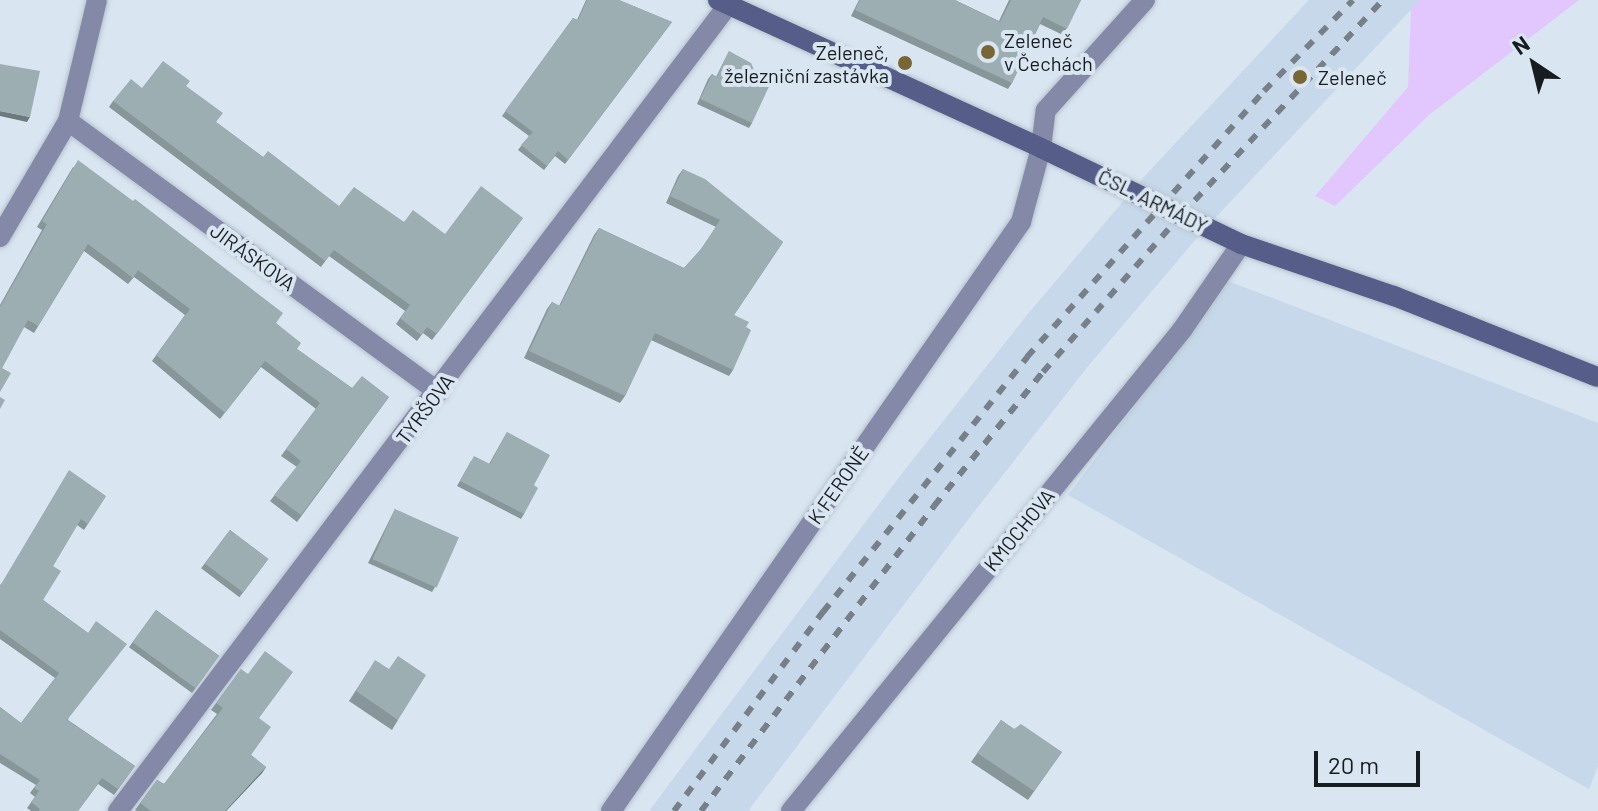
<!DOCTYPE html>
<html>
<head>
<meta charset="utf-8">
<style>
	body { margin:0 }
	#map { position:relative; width:1598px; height:811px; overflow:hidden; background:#d9e5f1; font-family:Barlow,sans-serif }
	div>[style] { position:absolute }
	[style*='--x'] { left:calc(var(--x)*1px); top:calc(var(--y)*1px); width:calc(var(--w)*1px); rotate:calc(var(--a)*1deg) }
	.built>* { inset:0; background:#c6d8e9 }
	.green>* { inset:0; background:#e1c7fd }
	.roads { filter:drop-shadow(0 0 2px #b6c1cb) drop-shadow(0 0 2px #b6c1cb) }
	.street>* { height:20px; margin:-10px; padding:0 10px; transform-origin:10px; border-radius:10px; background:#8389a7 }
	.secondary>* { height:20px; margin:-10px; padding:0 10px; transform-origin:10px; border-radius:10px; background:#565d88 }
	.rail>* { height:6px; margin-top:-3px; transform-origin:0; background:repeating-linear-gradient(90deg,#778088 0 10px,transparent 0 20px) }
	.wall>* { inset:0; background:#869699; transform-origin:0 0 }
	.shaded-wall>* { inset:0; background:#6d7a7d }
	.building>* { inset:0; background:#9caeb2; transform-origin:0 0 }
	.dots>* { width:22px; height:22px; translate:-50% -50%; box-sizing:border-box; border:4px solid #d9e5f1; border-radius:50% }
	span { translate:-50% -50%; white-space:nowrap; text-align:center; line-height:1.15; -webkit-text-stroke:8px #d9e5f1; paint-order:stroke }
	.poi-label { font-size:20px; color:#171c20 }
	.left { translate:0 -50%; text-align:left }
	.right { translate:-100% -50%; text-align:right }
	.street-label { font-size:20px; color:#171c20 }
	.north { position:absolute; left:1494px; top:24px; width:80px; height:80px; -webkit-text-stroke:6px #d9e5f1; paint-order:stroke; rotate:325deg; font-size:22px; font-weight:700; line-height:32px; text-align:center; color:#171c20 }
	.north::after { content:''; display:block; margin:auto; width:28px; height:36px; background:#171c20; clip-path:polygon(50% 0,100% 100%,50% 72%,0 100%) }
	.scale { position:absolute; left:1314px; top:751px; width:106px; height:36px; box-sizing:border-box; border:4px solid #171c20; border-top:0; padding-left:10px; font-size:24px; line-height:28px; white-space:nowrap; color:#171c20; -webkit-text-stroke:6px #d9e5f1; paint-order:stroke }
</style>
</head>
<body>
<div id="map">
	<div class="built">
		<div style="clip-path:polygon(1309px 0,1420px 0,1202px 232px,1089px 365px,967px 521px,748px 811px,649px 811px,903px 472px,1027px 315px,1142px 179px)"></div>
		<div style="clip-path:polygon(1228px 281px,1598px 423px,1598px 766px,1589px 789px,1068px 495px)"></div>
	</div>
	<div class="green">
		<div style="clip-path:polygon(1420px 0,1579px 0,1429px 115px,1335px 206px,1315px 196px,1408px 87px,1411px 9px)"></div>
	</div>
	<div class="roads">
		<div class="street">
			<div style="--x:68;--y:121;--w:459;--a:36.2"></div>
			<div style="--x:0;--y:237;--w:134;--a:-59.6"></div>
			<div style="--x:68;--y:121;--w:124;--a:-76.5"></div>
			<div style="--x:118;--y:811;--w:1011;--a:-52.88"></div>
			<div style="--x:611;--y:811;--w:718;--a:-55.16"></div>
			<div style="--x:1021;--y:222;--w:77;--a:-74.9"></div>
			<div style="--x:1041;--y:148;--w:38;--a:-83"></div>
			<div style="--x:1046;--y:110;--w:148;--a:-48"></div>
			<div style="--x:791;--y:811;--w:620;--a:-50.89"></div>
			<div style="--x:1182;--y:330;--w:104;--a:-55.5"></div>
		</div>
		<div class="secondary">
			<div style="--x:718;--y:0;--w:355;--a:24.6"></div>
			<div style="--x:1041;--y:148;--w:222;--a:25.6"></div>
			<div style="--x:1241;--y:244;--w:162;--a:18.8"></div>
			<div style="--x:1394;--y:296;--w:219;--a:21.7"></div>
		</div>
	</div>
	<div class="rail">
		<div style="--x:674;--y:811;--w:249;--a:-53.2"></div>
		<div style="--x:823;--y:612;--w:327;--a:-51.3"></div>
		<div style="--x:1027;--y:357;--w:356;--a:-48.3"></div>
		<div style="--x:1264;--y:91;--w:127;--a:-45.6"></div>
		<div style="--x:701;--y:811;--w:384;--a:-52.6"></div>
		<div style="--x:934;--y:506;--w:173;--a:-50.9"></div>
		<div style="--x:1043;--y:372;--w:209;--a:-48.7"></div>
		<div style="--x:1181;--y:215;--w:295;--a:-46.8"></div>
	</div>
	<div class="wall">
		<div style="clip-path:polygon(586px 0,619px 0,672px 22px,565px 164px,555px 156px,544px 170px,518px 150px,529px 136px,502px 116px,573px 18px,577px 20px)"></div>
		<div style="clip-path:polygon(859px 0,955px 0,999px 21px,1009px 0,1081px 0,1063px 35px,1040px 24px,1012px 83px,1008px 89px,851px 16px)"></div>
		<div style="clip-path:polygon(729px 51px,752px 123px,749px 128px,697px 104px,708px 79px,712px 74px,716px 77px)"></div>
		<div style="clip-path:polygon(186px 86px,216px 122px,263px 157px,339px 206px,404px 222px,445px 234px,523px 218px,432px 340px,423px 333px,417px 341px,396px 324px,405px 311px,329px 256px,321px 267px,109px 107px,113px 101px,142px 88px)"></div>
		<div style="clip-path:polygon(73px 167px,276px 323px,297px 349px,352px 388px,389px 397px,297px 522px,270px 501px,297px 467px,281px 456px,316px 409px,261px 367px,220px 419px,152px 361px,185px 315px,134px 277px,128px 284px,84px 251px,34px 333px,24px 327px,2px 368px,0 392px,0 305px,42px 230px,37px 227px)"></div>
		<div style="clip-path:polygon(683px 169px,783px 242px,734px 315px,746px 327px,733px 370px,729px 376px,651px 340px,625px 396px,620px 403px,524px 358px,547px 309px,552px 302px,559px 306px,594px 235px,599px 228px,684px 268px,701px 249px,716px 227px,666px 203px,678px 176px)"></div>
		<div style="clip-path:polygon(507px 432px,534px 485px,524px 514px,521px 519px,457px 486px,471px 461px,489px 464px)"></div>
		<div style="clip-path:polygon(106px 496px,84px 530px,77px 525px,53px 566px,43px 600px,88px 633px,68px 720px,135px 766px,114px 795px,98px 784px,78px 811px,31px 811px,27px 808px,35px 797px,30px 793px,36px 785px,0 763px,0 707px,21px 723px,55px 678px,0 639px,0 585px)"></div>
		<div style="clip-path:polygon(395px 509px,435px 587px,432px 592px,368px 563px)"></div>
		<div style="left:230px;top:530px;width:48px;height:48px;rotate:37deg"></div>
		<div style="left:156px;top:610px;width:78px;height:46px;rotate:36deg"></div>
		<div style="clip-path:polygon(241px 669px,259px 718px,251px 755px,266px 767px,262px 773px,226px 811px,137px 811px,135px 810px,157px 780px,164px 784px,217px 714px,211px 710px)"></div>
		<div style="clip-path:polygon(369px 670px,398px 720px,392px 730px,349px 701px)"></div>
		<div style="clip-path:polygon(1001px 720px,1014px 729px,1062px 752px,1028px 800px,971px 762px)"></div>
	</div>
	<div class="shaded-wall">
		<div style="clip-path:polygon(0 111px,30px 117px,27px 122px,0 116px)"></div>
		<div style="clip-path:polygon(266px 767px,262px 773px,226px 811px,225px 811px)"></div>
	</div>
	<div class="building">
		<div style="clip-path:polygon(587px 0,619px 0,672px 22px,568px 160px,558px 151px,547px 166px,521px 145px,533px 132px,505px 111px,573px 18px,578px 20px)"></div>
		<div style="clip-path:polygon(860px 0,955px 0,1000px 22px,1011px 0,1081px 0,1067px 29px,1043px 17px,1012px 83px,855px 10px)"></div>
		<div style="clip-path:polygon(729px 51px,751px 63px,754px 70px,773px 78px,752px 123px,700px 99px,712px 74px,717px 77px)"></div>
		<div style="clip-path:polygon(163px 61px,190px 81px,186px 86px,223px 113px,216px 122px,263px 157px,268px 151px,339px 206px,354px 187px,404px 222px,413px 210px,445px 234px,481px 186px,523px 218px,437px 334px,427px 327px,421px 335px,400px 318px,410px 305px,334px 250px,325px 261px,113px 101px,131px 79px,142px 88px)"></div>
		<div style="clip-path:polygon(0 64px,40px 71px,30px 117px,0 111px)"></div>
		<div style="clip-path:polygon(78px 160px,133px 201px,135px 199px,283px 313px,276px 323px,301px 343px,297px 349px,352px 388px,362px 376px,389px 397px,301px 515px,274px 495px,301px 461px,286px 449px,320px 403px,265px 361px,225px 413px,156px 355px,190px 309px,138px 270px,133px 278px,88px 244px,38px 326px,28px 320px,2px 368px,11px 373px,0 392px,0 307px,47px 224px,42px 221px)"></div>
		<div style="clip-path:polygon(683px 169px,705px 179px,783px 242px,734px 315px,749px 322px,746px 327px,751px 330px,733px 370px,655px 333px,625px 396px,529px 351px,552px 302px,560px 306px,599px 228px,684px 268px,702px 248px,720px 220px,670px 196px)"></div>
		<div style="clip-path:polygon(0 397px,5px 400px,0 409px)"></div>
		<div style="clip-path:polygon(507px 432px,550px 455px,534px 485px,538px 488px,524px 514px,460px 481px,474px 456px,490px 464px)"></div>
		<div style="clip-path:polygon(69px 470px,106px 496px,88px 524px,81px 519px,53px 566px,61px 571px,43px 600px,88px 633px,96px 621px,127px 644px,67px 720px,135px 766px,118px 789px,102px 778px,78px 811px,39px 811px,40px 809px,31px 802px,39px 791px,34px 788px,40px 780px,0 754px,0 707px,21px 723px,59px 673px,0 630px,0 586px)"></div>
		<div style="left:395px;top:509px;width:70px;height:55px;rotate:24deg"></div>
		<div style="left:230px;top:530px;width:48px;height:42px;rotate:37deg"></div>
		<div style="left:156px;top:610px;width:78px;height:40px;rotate:36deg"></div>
		<div style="clip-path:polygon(265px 651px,293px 672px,259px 718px,271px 727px,251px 755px,266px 767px,225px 811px,151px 811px,140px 803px,157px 780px,164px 784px,223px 708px,216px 703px,241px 669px,248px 674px)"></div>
		<div style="clip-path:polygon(398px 656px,426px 675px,398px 720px,356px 691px,375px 660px,389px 669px)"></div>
		<div style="clip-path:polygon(1001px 720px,1014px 729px,1021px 724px,1062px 752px,1034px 791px,977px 753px)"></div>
	</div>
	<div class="dots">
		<div style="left:988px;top:52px;background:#786735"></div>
		<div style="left:905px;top:63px;background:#786735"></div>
		<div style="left:1300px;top:77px;background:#786735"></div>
	</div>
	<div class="poi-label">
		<span class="left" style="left:1004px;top:52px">Zeleneč<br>v Čechách</span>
		<span class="right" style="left:889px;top:64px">Zeleneč,<br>železniční zastávka</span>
		<span class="left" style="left:1318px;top:77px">Zeleneč</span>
	</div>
	<div class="street-label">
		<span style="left:1153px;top:201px;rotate:26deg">ČSL. ARMÁDY</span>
		<span style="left:253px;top:257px;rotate:36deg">JIRÁSKOVA</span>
		<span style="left:425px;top:409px;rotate:-53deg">TYRŠOVA</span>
		<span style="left:838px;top:485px;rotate:-55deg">K FERONĚ</span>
		<span style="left:1019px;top:530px;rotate:-51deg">KMOCHOVA</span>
	</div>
	<div class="north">N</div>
	<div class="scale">20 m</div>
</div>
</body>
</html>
